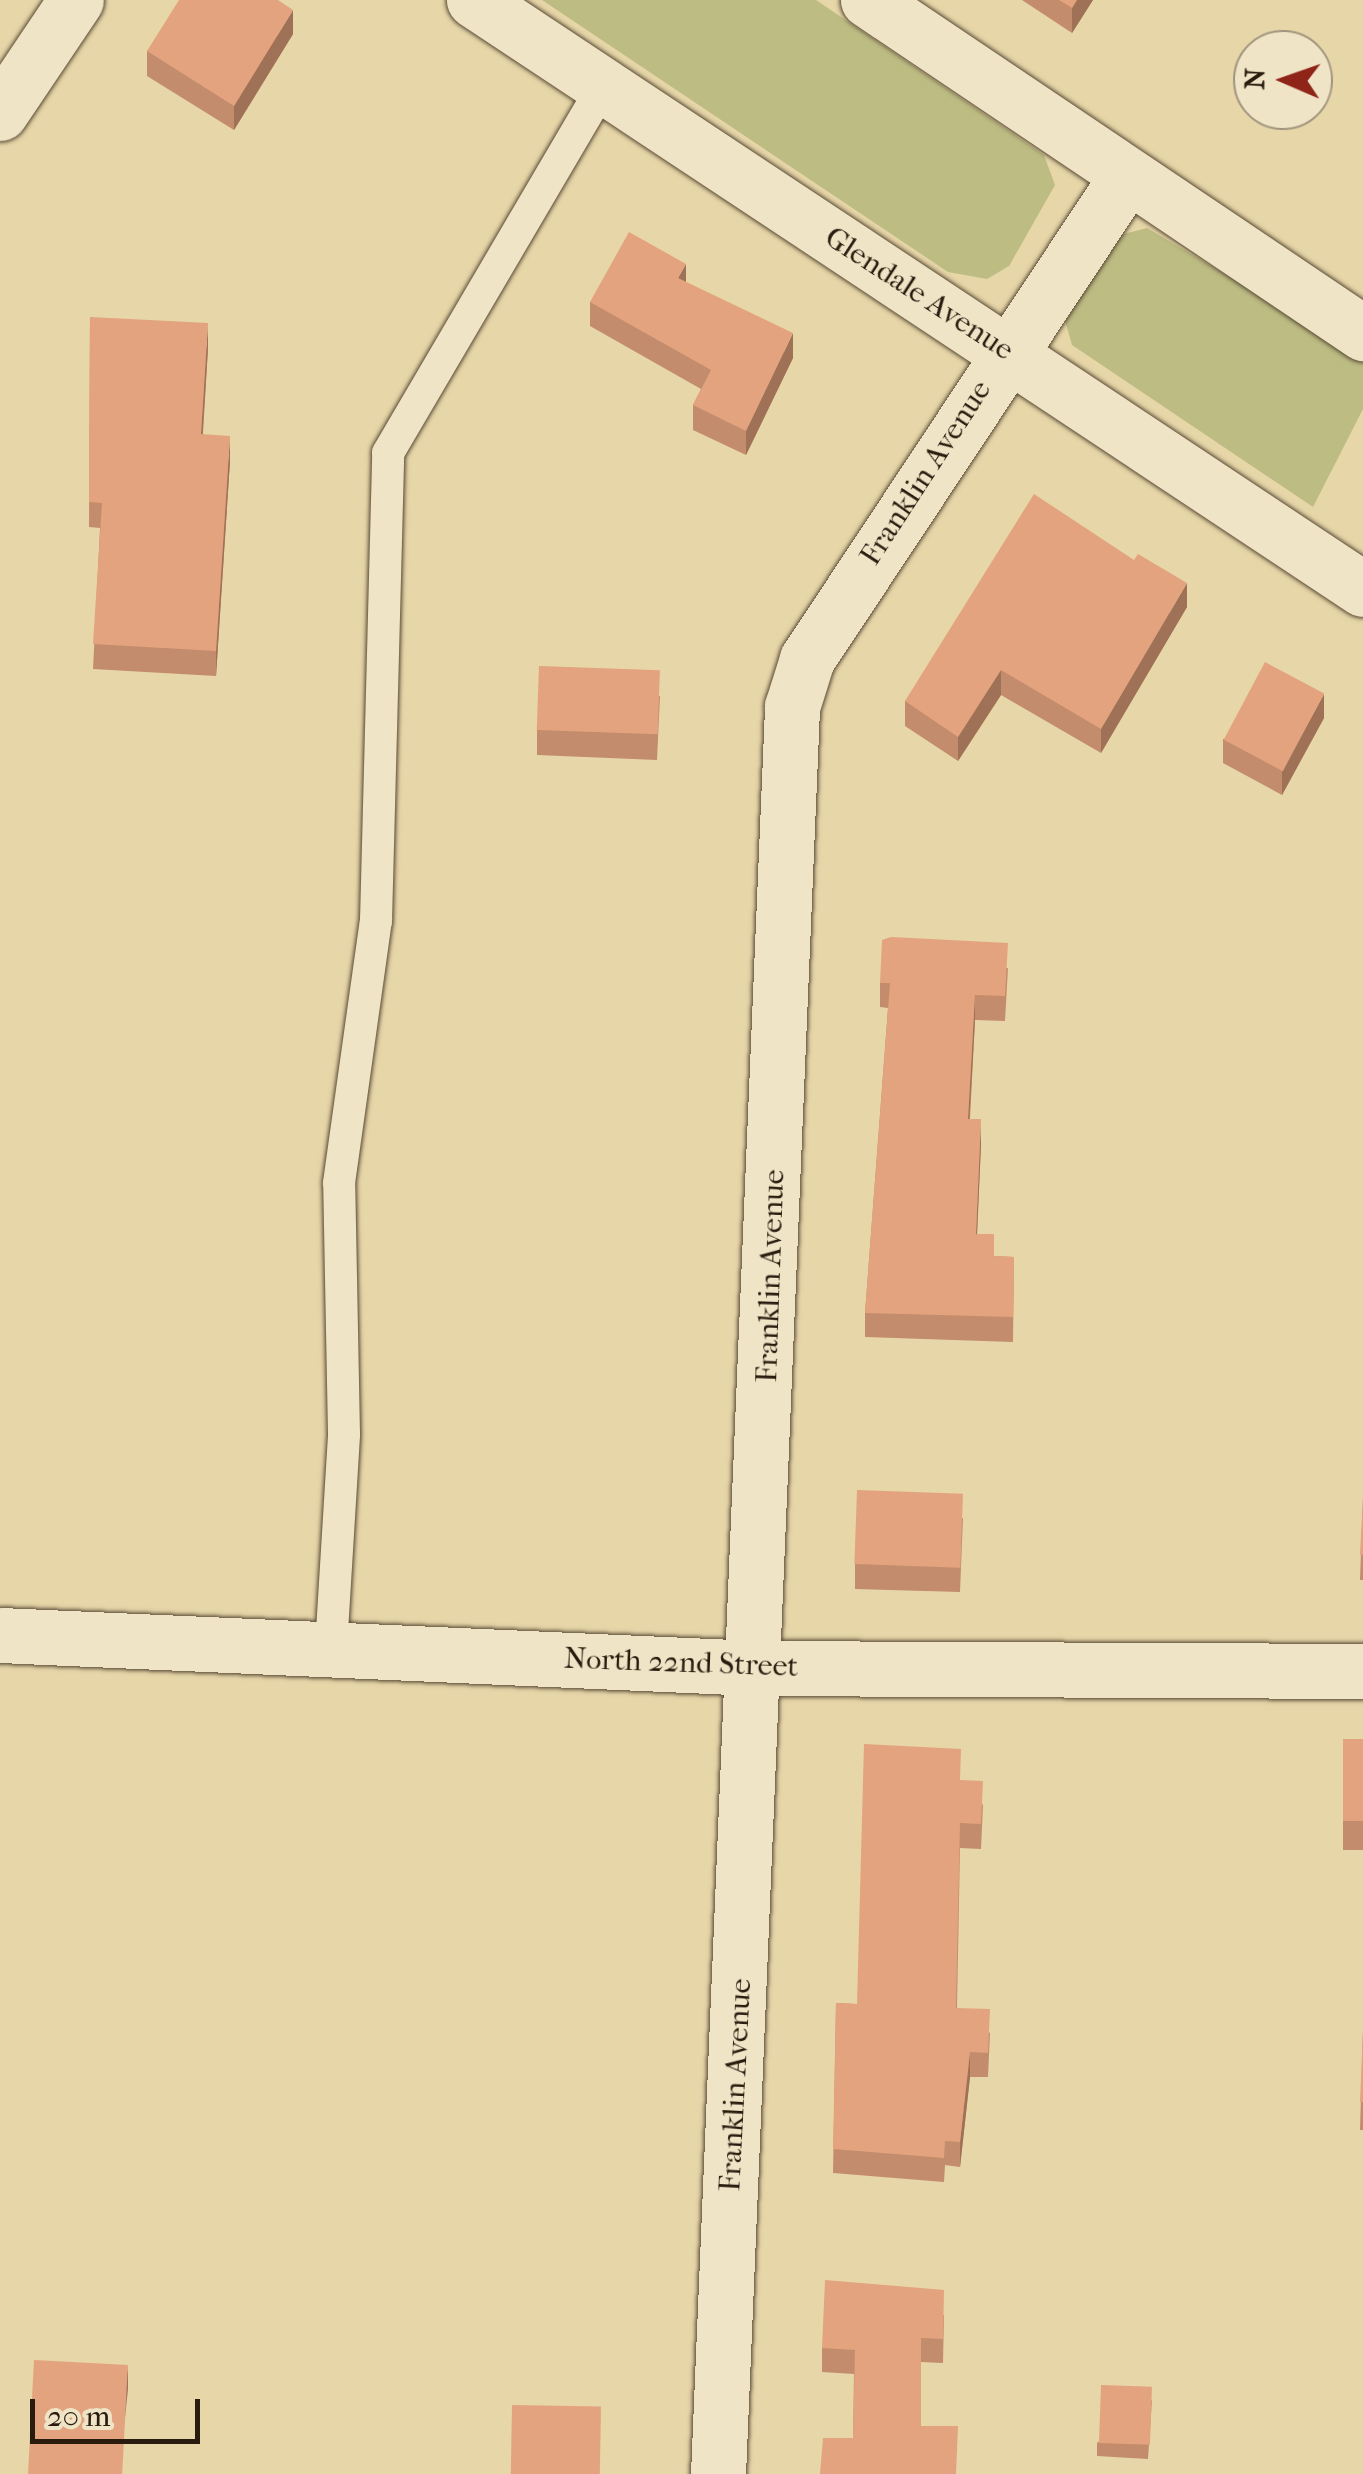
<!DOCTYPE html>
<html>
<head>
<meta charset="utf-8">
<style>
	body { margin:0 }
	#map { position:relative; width:1363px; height:2474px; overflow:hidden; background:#e7d6a8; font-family:"IM FELL French Canon",serif }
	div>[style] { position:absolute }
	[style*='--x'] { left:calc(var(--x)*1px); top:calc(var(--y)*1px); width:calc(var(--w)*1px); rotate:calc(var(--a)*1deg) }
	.green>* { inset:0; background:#bdbc83 }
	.roads { filter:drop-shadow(0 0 2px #584a35) drop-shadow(0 0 2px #584a35) }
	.service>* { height:32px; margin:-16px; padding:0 16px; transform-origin:16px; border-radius:16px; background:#efe4c6 }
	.minor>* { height:55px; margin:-27.5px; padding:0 27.5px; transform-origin:27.5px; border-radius:27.5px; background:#efe4c6 }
	.wall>* { inset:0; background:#c38c6c; transform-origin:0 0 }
	.shaded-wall>* { inset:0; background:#9f7258 }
	.building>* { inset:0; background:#e3a37e; transform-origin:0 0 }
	span { translate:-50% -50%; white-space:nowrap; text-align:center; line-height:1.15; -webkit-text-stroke:8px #efe4c6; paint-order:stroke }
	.street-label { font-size:30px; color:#291c0f }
	.north { position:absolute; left:1233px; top:30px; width:100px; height:100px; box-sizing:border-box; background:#efe4c6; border:2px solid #a0947d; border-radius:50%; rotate:272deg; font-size:28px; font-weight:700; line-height:40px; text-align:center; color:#291c0f }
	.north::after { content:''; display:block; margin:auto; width:35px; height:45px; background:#8f2418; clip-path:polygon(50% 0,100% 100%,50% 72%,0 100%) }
	.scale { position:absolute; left:30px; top:2399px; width:170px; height:45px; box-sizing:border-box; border:5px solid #291c0f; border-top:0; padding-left:12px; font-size:30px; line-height:35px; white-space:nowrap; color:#291c0f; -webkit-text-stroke:8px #efe4c6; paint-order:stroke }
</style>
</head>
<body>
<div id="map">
	<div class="green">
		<div style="clip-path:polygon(542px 0,816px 0,1044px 155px,1055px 185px,1009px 266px,987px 279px,948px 272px)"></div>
		<div style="clip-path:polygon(1147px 228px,1363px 356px,1363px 409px,1313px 507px,1072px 345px,1064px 317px,1116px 236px)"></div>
	</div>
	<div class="roads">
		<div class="service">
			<div style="--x:331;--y:1648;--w:214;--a:-86.5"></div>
			<div style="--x:344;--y:1434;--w:251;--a:-91.1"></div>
			<div style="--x:339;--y:1183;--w:265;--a:-82"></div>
			<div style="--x:376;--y:921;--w:468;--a:-88.5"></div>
			<div style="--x:388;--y:453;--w:424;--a:-59.6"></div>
		</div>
		<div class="minor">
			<div style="--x:474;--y:0;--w:1066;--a:33.53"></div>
			<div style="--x:868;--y:0;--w:597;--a:33.93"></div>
			<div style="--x:0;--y:113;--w:136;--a:-56.1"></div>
			<div style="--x:0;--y:1635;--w:757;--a:2.5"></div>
			<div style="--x:756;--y:1668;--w:607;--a:0.28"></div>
			<div style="--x:718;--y:2474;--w:1769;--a:-87.6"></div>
			<div style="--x:792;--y:707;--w:50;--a:-72.6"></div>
			<div style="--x:807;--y:659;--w:579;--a:-56.47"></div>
		</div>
	</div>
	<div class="wall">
		<div style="clip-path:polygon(1022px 0,1093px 0,1072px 33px)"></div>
		<div style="clip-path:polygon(293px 34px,234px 130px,147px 76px,147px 51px)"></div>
		<div style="clip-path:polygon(686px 282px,793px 358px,746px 455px,693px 430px,693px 405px,701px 389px,590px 326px,590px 302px)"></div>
		<div style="clip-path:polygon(90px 317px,208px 348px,203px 434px,230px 461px,216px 676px,93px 669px,100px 528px,89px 527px)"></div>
		<div style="clip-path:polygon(1187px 607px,1101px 753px,1001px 695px,958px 761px,905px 726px,905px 701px)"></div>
		<div style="clip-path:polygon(660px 696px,657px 760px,537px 755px,537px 730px)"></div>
		<div style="clip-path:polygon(1324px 718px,1282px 795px,1223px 763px,1223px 739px)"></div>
		<div style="clip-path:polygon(1008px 968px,1005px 1021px,975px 1020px,970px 1119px,981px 1144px,977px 1234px,994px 1256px,1014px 1257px,1013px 1342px,865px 1337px,865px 1313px,888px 1008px,880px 1007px,880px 983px)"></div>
		<div style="clip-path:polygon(1363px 1498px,1363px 1580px,1360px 1580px)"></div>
		<div style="clip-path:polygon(963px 1518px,960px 1592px,855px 1589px,855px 1564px)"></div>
		<div style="left:1343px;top:1739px;width:20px;height:111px"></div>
		<div style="clip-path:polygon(961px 1780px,983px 1805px,981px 1849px,960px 1848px,957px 2008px,990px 2033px,988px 2077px,970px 2077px,960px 2167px,945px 2165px,944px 2182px,833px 2173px,836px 2003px,857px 2004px)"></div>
		<div style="clip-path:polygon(1363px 2030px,1363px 2130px,1360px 2130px)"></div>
		<div style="clip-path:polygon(944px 2315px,943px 2363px,921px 2362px,921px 2426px,958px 2451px,853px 2438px,854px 2374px,822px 2372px,822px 2348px)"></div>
		<div style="clip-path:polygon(1152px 2400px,1148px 2459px,1097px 2456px,1097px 2443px)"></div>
	</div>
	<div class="shaded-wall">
		<div style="clip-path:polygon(1077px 0,1093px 0,1072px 33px,1072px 8px)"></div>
		<div style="clip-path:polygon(293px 10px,293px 34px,234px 130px,234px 106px)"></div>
		<div style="clip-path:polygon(686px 264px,686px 289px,678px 278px)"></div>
		<div style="clip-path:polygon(208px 323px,208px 348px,201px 459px,201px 434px)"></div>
		<div style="clip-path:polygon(793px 333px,793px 358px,746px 455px,746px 431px)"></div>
		<div style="clip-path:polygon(230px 436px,230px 461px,216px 676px,216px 651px)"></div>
		<div style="clip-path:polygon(1187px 583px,1187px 607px,1101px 753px,1101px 729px)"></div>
		<div style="clip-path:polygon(1001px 670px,1001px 695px,958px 761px,958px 737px)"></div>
		<div style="clip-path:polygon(1324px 694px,1324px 718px,1282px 795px,1282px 771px)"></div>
		<div style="clip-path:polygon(975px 995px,975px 1020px,968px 1143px,968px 1119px)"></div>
		<div style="clip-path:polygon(981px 1119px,981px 1144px,976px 1258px,976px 1234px)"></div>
		<div style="clip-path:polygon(970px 2052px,970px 2077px,960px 2167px,960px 2142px)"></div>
		<div style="clip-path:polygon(128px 2365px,128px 2389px,119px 2474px,116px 2474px)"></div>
	</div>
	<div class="building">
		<div style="clip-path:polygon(179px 0,278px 0,293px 10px,234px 106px,147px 51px)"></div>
		<div style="clip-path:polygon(1059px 0,1077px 0,1072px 8px)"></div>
		<div style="clip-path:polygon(629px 232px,686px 264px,678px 278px,793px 333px,746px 431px,693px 405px,711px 370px,590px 302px)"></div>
		<div style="clip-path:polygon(90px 317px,208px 323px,201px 434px,230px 436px,216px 651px,93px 644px,102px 503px,89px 502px)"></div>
		<div style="clip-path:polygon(1034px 494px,1134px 560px,1138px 554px,1187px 583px,1101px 729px,1001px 670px,958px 737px,905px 701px)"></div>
		<div style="left:1265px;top:662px;width:67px;height:88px;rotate:28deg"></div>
		<div style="left:539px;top:666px;width:121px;height:64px;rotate:2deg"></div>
		<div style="clip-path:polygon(891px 937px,1008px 943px,1005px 996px,975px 995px,968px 1119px,981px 1119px,976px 1234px,994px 1234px,994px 1256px,1014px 1257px,1013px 1317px,865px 1313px,890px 983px,880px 983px,882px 940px)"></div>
		<div style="left:857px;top:1490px;width:106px;height:74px;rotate:2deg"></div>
		<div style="clip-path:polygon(1363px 1498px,1363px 1555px,1360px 1555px)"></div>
		<div style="left:1343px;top:1739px;width:20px;height:82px"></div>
		<div style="clip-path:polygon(864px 1744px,961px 1749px,960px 1780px,983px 1781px,981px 1824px,960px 1823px,956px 2008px,990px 2009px,988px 2053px,970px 2052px,960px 2142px,945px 2141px,944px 2158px,833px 2149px,836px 2003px,857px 2004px)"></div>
		<div style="clip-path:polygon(1363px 2030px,1363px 2102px,1360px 2102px)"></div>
		<div style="clip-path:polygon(825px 2280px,944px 2290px,943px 2339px,921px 2338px,921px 2426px,958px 2426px,956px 2474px,820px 2474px,823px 2438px,853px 2438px,855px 2350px,822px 2348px)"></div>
		<div style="left:34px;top:2360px;width:94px;height:114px;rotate:3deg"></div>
		<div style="left:1101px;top:2385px;width:51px;height:58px;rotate:2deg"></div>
		<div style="left:512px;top:2405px;width:89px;height:69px;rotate:1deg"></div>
	</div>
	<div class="street-label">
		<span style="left:919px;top:294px;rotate:33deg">Glendale Avenue</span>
		<span style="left:926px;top:473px;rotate:-57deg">Franklin Avenue</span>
		<span style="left:771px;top:1276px;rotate:-88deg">Franklin Avenue</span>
		<span style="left:681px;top:1663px;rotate:2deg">North 22nd Street</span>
		<span style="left:736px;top:2085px;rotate:-87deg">Franklin Avenue</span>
	</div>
	<div class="north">N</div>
	<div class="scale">20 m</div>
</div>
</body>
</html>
